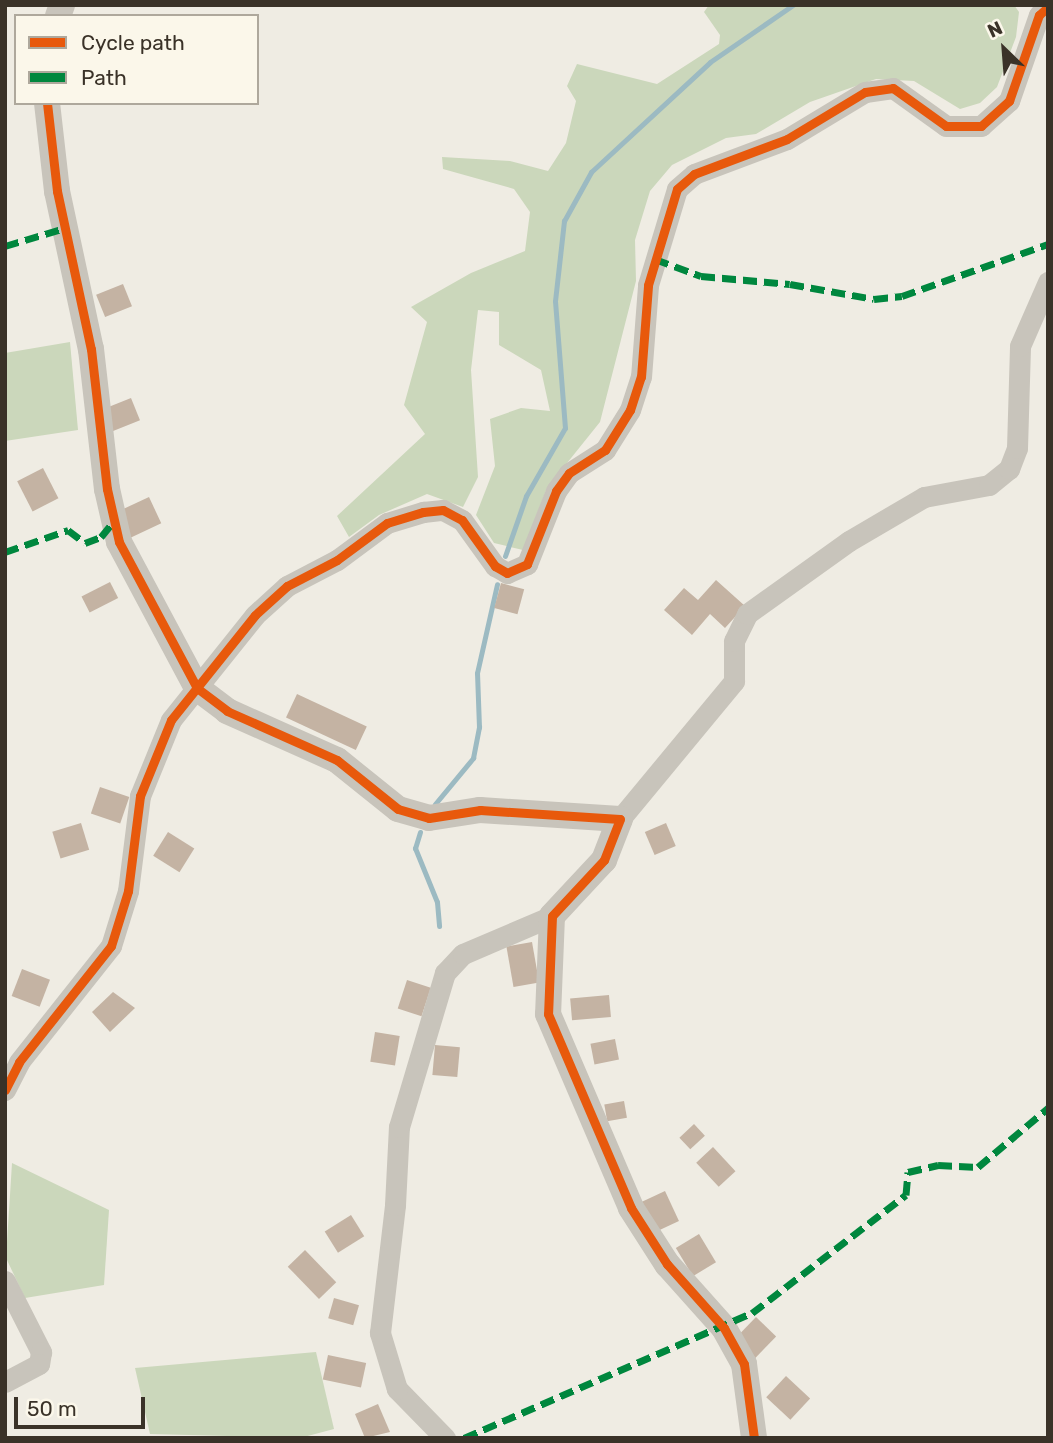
<!DOCTYPE html>
<html>
<head>
<meta charset="utf-8">
<style>
	body { margin:0 }
	#map { position:relative; width:1053px; height:1443px; overflow:hidden; background:#efece3; font-family:Rubik,sans-serif }
	div>[style] { position:absolute }
	[style*='--x'] { left:calc(var(--x)*1px); top:calc(var(--y)*1px); width:calc(var(--w)*1px); rotate:calc(var(--a)*1deg) }
	.green>* { inset:0; background:#cbd7bb }
	.stream>* { height:5px; margin:-2.5px; padding:0 2.5px; transform-origin:2.5px; border-radius:2.5px; background:#9cbac2 }
	.building>* { inset:0; background:#c4b3a3; transform-origin:0 0 }
	.minor>* { height:21px; margin:-10.5px; padding:0 10.5px; transform-origin:10.5px; border-radius:10.5px; background:#c8c4bb }
	.tertiary>* { height:26px; margin:-13px; padding:0 13px; transform-origin:13px; border-radius:13px; background:#c8c4bb }
	.quiet>* { height:7px; margin-top:-3.5px; transform-origin:0; background:repeating-linear-gradient(90deg,#00873e 0 14px,transparent 0 21px) }
	.cycleway>* { height:9px; margin:-4.5px; padding:0 4.5px; transform-origin:4.5px; border-radius:4.5px; background:#e8590c }
	span { translate:-50% -50%; white-space:nowrap; text-align:center; line-height:1.15; -webkit-text-stroke:5px #fbf7ea; paint-order:stroke }
	.frame { position:absolute; inset:0; border:7px solid #3a3228; pointer-events:none }
	.legend { position:absolute; left:14px; top:14px; width:245px; height:91px; box-sizing:border-box; background:#fbf7ea; border:2px solid #aea89c; margin:0; padding:9px 12px; list-style:none; font-size:21px; color:#3a3228 }
	.legend li { display:flex; align-items:center; gap:14px; height:35px }
	.legend b { width:35px; border:2px solid #aea89c }
	.north { position:absolute; left:969px; top:14px; width:70px; height:70px; -webkit-text-stroke:5px #fbf7ea; paint-order:stroke; rotate:335deg; font-size:19px; font-weight:700; line-height:28px; text-align:center; color:#3a3228 }
	.north::after { content:''; display:block; margin:auto; width:24px; height:32px; background:#3a3228; clip-path:polygon(50% 0,100% 100%,50% 72%,0 100%) }
	.scale { position:absolute; left:14px; top:1397px; width:131px; height:32px; box-sizing:border-box; border:4px solid #3a3228; border-top:0; padding-left:9px; font-size:21px; line-height:24px; white-space:nowrap; color:#3a3228; -webkit-text-stroke:5px #fbf7ea; paint-order:stroke }
</style>
</head>
<body>
<div id="map">
	<div class="green">
		<div style="clip-path:polygon(709px 5px,1014px 5px,1019px 12px,1016px 37px,997px 87px,980px 103px,960px 109px,914px 81px,876px 79px,810px 102px,756px 134px,726px 138px,672px 165px,650px 191px,635px 240px,636px 281px,600px 422px,547px 488px,523px 550px,494px 543px,476px 515px,495px 466px,490px 419px,521px 408px,550px 411px,541px 370px,499px 345px,499px 312px,478px 310px,471px 370px,478px 477px,463px 507px,427px 494px,379px 515px,349px 537px,337px 516px,425px 434px,404px 405px,427px 322px,411px 307px,471px 273px,525px 251px,530px 212px,514px 189px,443px 169px,442px 157px,510px 161px,548px 171px,566px 143px,576px 101px,567px 86px,577px 64px,657px 84px,719px 44px,720px 35px,704px 12px)"></div>
		<div style="clip-path:polygon(70px 342px,78px 430px,5px 441px,5px 353px)"></div>
		<div style="clip-path:polygon(12px 1163px,109px 1210px,104px 1285px,25px 1298px,6px 1258px)"></div>
		<div style="clip-path:polygon(316px 1352px,334px 1429px,300px 1438px,150px 1434px,135px 1368px)"></div>
	</div>
	<div class="stream">
		<div style="--x:505;--y:556;--w:64;--a:-70.7"></div>
		<div style="--x:526;--y:496;--w:78;--a:-60.2"></div>
		<div style="--x:565;--y:428;--w:127;--a:-94.5"></div>
		<div style="--x:555;--y:301;--w:81;--a:-83.6"></div>
		<div style="--x:564;--y:221;--w:56;--a:-61.1"></div>
		<div style="--x:591;--y:172;--w:162;--a:-42.7"></div>
		<div style="--x:710;--y:62;--w:101;--a:-34.5"></div>
		<div style="--x:435;--y:804;--w:60;--a:-50.4"></div>
		<div style="--x:473;--y:758;--w:32;--a:-79"></div>
		<div style="--x:479;--y:727;--w:54;--a:-92.1"></div>
		<div style="--x:477;--y:673;--w:91;--a:-77.3"></div>
		<div style="--x:420;--y:832;--w:17;--a:107"></div>
		<div style="--x:415;--y:848;--w:58;--a:67.8"></div>
		<div style="--x:437;--y:902;--w:24;--a:85"></div>
	</div>
	<div class="building">
		<div style="left:123px;top:284px;width:24px;height:29px;rotate:68deg"></div>
		<div style="left:131px;top:398px;width:24px;height:29px;rotate:68deg"></div>
		<div style="left:43px;top:468px;width:34px;height:29px;rotate:63deg"></div>
		<div style="left:149px;top:497px;width:29px;height:34px;rotate:65deg"></div>
		<div style="clip-path:polygon(716px 580px,745px 606px,725px 628px,710px 614px,692px 635px,664px 610px,684px 588px,698px 600px)"></div>
		<div style="left:110px;top:582px;width:18px;height:32px;rotate:63deg"></div>
		<div style="left:501px;top:583px;width:24px;height:26px;rotate:15deg"></div>
		<div style="left:297px;top:694px;width:77px;height:26px;rotate:25deg"></div>
		<div style="left:100px;top:787px;width:31px;height:28px;rotate:19deg"></div>
		<div style="left:81px;top:823px;width:28px;height:30px;rotate:73deg"></div>
		<div style="left:666px;top:823px;width:25px;height:23px;rotate:67deg"></div>
		<div style="left:168px;top:832px;width:31px;height:28px;rotate:32deg"></div>
		<div style="left:532px;top:942px;width:41px;height:26px;rotate:80deg"></div>
		<div style="left:22px;top:969px;width:30px;height:29px;rotate:21deg"></div>
		<div style="left:407px;top:980px;width:25px;height:30px;rotate:18deg"></div>
		<div style="clip-path:polygon(113px 992px,135px 1008px,110px 1032px,92px 1012px)"></div>
		<div style="left:609px;top:995px;width:22px;height:39px;rotate:85deg"></div>
		<div style="left:375px;top:1032px;width:25px;height:30px;rotate:9deg"></div>
		<div style="left:615px;top:1039px;width:21px;height:25px;rotate:79deg"></div>
		<div style="left:435px;top:1045px;width:25px;height:30px;rotate:5deg"></div>
		<div style="left:624px;top:1101px;width:17px;height:20px;rotate:80deg"></div>
		<div style="left:694px;top:1124px;width:16px;height:20px;rotate:47deg"></div>
		<div style="left:713px;top:1147px;width:33px;height:23px;rotate:47deg"></div>
		<div style="left:665px;top:1191px;width:33px;height:26px;rotate:65deg"></div>
		<div style="left:351px;top:1215px;width:25px;height:31px;rotate:58deg"></div>
		<div style="left:699px;top:1234px;width:33px;height:27px;rotate:59deg"></div>
		<div style="left:305px;top:1250px;width:45px;height:24px;rotate:46deg"></div>
		<div style="left:334px;top:1298px;width:26px;height:21px;rotate:16deg"></div>
		<div style="left:756px;top:1317px;width:28px;height:32px;rotate:44deg"></div>
		<div style="left:328px;top:1355px;width:39px;height:25px;rotate:12deg"></div>
		<div style="left:786px;top:1376px;width:33px;height:29px;rotate:43deg"></div>
		<div style="clip-path:polygon(378px 1404px,390px 1432px,365px 1438px,355px 1414px)"></div>
	</div>
	<div class="minor">
		<div style="--x:620;--y:819;--w:179;--a:-50.4"></div>
		<div style="--x:734;--y:681;--w:40;--a:-90"></div>
		<div style="--x:734;--y:641;--w:30;--a:-64"></div>
		<div style="--x:747;--y:614;--w:125;--a:-35.6"></div>
		<div style="--x:849;--y:541;--w:87;--a:-30.4"></div>
		<div style="--x:924;--y:497;--w:66;--a:-10.5"></div>
		<div style="--x:989;--y:485;--w:26;--a:-39"></div>
		<div style="--x:1009;--y:469;--w:22;--a:-69"></div>
		<div style="--x:1017;--y:448;--w:102;--a:-88.3"></div>
		<div style="--x:1020;--y:346;--w:70;--a:-66.4"></div>
		<div style="--x:5;--y:1090;--w:31;--a:-63"></div>
		<div style="--x:19;--y:1062;--w:148;--a:-51.6"></div>
		<div style="--x:111;--y:946;--w:58;--a:-72.8"></div>
		<div style="--x:128;--y:891;--w:96;--a:-82.8"></div>
		<div style="--x:140;--y:796;--w:82;--a:-67.8"></div>
		<div style="--x:171;--y:720;--w:134;--a:-51.3"></div>
		<div style="--x:255;--y:615;--w:43;--a:-42.2"></div>
		<div style="--x:287;--y:586;--w:56;--a:-27.5"></div>
		<div style="--x:337;--y:560;--w:62;--a:-36.5"></div>
		<div style="--x:387;--y:523;--w:38;--a:-17"></div>
		<div style="--x:423;--y:512;--w:20;--a:-6"></div>
		<div style="--x:443;--y:510;--w:21;--a:28"></div>
		<div style="--x:462;--y:520;--w:57;--a:54.3"></div>
		<div style="--x:495;--y:566;--w:14;--a:30"></div>
		<div style="--x:507;--y:573;--w:22;--a:-24"></div>
		<div style="--x:527;--y:564;--w:79;--a:-68.3"></div>
		<div style="--x:556;--y:491;--w:22;--a:-54"></div>
		<div style="--x:569;--y:473;--w:43;--a:-32.6"></div>
		<div style="--x:605;--y:450;--w:47;--a:-58"></div>
		<div style="--x:630;--y:410;--w:35;--a:-72"></div>
		<div style="--x:641;--y:377;--w:92;--a:-85.6"></div>
		<div style="--x:648;--y:285;--w:100;--a:-73.2"></div>
		<div style="--x:677;--y:189;--w:23;--a:-41"></div>
		<div style="--x:694;--y:174;--w:99;--a:-20.6"></div>
		<div style="--x:787;--y:139;--w:91;--a:-31.1"></div>
		<div style="--x:865;--y:92;--w:28;--a:-8"></div>
		<div style="--x:893;--y:88;--w:65;--a:35.6"></div>
		<div style="--x:946;--y:126;--w:35;--a:0"></div>
		<div style="--x:981;--y:126;--w:38;--a:-42"></div>
		<div style="--x:1009;--y:101;--w:91;--a:-70.8"></div>
		<div style="--x:1039;--y:15;--w:12;--a:-42"></div>
		<div style="--x:5;--y:1281;--w:80;--a:63.1"></div>
		<div style="--x:41;--y:1352;--w:12;--a:99"></div>
		<div style="--x:39;--y:1364;--w:38;--a:152"></div>
		<div style="--x:445;--y:1438;--w:69;--a:-134.4"></div>
		<div style="--x:397;--y:1389;--w:59;--a:-106.9"></div>
		<div style="--x:380;--y:1333;--w:129;--a:-83.3"></div>
		<div style="--x:395;--y:1205;--w:78;--a:-87.1"></div>
		<div style="--x:399;--y:1127;--w:161;--a:-73.4"></div>
		<div style="--x:445;--y:973;--w:26;--a:-47"></div>
		<div style="--x:463;--y:954;--w:97;--a:-23.1"></div>
	</div>
	<div class="tertiary">
		<div style="--x:58;--y:16;--w:12;--a:-70"></div>
		<div style="--x:47;--y:103;--w:89;--a:83.5"></div>
		<div style="--x:57;--y:191;--w:162;--a:77.9"></div>
		<div style="--x:91;--y:349;--w:141;--a:83.5"></div>
		<div style="--x:107;--y:489;--w:54;--a:77.2"></div>
		<div style="--x:119;--y:542;--w:166;--a:61.9"></div>
		<div style="--x:197;--y:688;--w:38;--a:37"></div>
		<div style="--x:227;--y:711;--w:120;--a:24"></div>
		<div style="--x:337;--y:760;--w:78;--a:38.8"></div>
		<div style="--x:398;--y:809;--w:32;--a:16"></div>
		<div style="--x:429;--y:818;--w:52;--a:-8.9"></div>
		<div style="--x:480;--y:810;--w:140;--a:3.7"></div>
		<div style="--x:620;--y:819;--w:44;--a:111.3"></div>
		<div style="--x:604;--y:860;--w:76;--a:132.9"></div>
		<div style="--x:552;--y:916;--w:98;--a:92.3"></div>
		<div style="--x:548;--y:1014;--w:211;--a:66.8"></div>
		<div style="--x:631;--y:1208;--w:67;--a:57.3"></div>
		<div style="--x:667;--y:1264;--w:86;--a:48.3"></div>
		<div style="--x:724;--y:1328;--w:41;--a:60.9"></div>
		<div style="--x:744;--y:1364;--w:75;--a:82.3"></div>
	</div>
	<div class="quiet">
		<div style="--x:5;--y:246;--w:63;--a:-16.7"></div>
		<div style="--x:655;--y:259;--w:49;--a:20.3"></div>
		<div style="--x:701;--y:276;--w:89;--a:5.1"></div>
		<div style="--x:790;--y:284;--w:85;--a:10.1"></div>
		<div style="--x:874;--y:299;--w:28;--a:-6"></div>
		<div style="--x:902;--y:296;--w:155;--a:-19.6"></div>
		<div style="--x:5;--y:552;--w:67;--a:-19.2"></div>
		<div style="--x:68;--y:530;--w:21;--a:37"></div>
		<div style="--x:85;--y:543;--w:17;--a:-21"></div>
		<div style="--x:101;--y:537;--w:21;--a:-51"></div>
		<div style="--x:464;--y:1438;--w:314;--a:-23.5"></div>
		<div style="--x:752;--y:1313;--w:194;--a:-37.5"></div>
		<div style="--x:906;--y:1195;--w:23;--a:-85"></div>
		<div style="--x:908;--y:1172;--w:31;--a:-13"></div>
		<div style="--x:938;--y:1165;--w:40;--a:2.9"></div>
		<div style="--x:978;--y:1167;--w:92;--a:-40.1"></div>
	</div>
	<div class="cycleway">
		<div style="--x:47;--y:103;--w:89;--a:83.5"></div>
		<div style="--x:57;--y:191;--w:162;--a:77.9"></div>
		<div style="--x:91;--y:349;--w:141;--a:83.5"></div>
		<div style="--x:107;--y:489;--w:54;--a:77.2"></div>
		<div style="--x:119;--y:542;--w:166;--a:61.9"></div>
		<div style="--x:197;--y:688;--w:38;--a:37"></div>
		<div style="--x:227;--y:711;--w:120;--a:24"></div>
		<div style="--x:337;--y:760;--w:78;--a:38.8"></div>
		<div style="--x:398;--y:809;--w:32;--a:16"></div>
		<div style="--x:429;--y:818;--w:52;--a:-8.9"></div>
		<div style="--x:480;--y:810;--w:140;--a:3.7"></div>
		<div style="--x:620;--y:819;--w:44;--a:111.3"></div>
		<div style="--x:604;--y:860;--w:76;--a:132.9"></div>
		<div style="--x:552;--y:916;--w:98;--a:92.3"></div>
		<div style="--x:548;--y:1014;--w:211;--a:66.8"></div>
		<div style="--x:631;--y:1208;--w:67;--a:57.3"></div>
		<div style="--x:667;--y:1264;--w:86;--a:48.3"></div>
		<div style="--x:724;--y:1328;--w:41;--a:60.9"></div>
		<div style="--x:744;--y:1364;--w:75;--a:82.3"></div>
		<div style="--x:5;--y:1090;--w:31;--a:-63"></div>
		<div style="--x:19;--y:1062;--w:148;--a:-51.6"></div>
		<div style="--x:111;--y:946;--w:58;--a:-72.8"></div>
		<div style="--x:128;--y:891;--w:96;--a:-82.8"></div>
		<div style="--x:140;--y:796;--w:82;--a:-67.8"></div>
		<div style="--x:171;--y:720;--w:134;--a:-51.3"></div>
		<div style="--x:255;--y:615;--w:43;--a:-42.2"></div>
		<div style="--x:287;--y:586;--w:56;--a:-27.5"></div>
		<div style="--x:337;--y:560;--w:62;--a:-36.5"></div>
		<div style="--x:387;--y:523;--w:38;--a:-17"></div>
		<div style="--x:423;--y:512;--w:20;--a:-6"></div>
		<div style="--x:443;--y:510;--w:21;--a:28"></div>
		<div style="--x:462;--y:520;--w:57;--a:54.3"></div>
		<div style="--x:495;--y:566;--w:14;--a:30"></div>
		<div style="--x:507;--y:573;--w:22;--a:-24"></div>
		<div style="--x:527;--y:564;--w:79;--a:-68.3"></div>
		<div style="--x:556;--y:491;--w:22;--a:-54"></div>
		<div style="--x:569;--y:473;--w:43;--a:-32.6"></div>
		<div style="--x:605;--y:450;--w:47;--a:-58"></div>
		<div style="--x:630;--y:410;--w:35;--a:-72"></div>
		<div style="--x:641;--y:377;--w:92;--a:-85.6"></div>
		<div style="--x:648;--y:285;--w:100;--a:-73.2"></div>
		<div style="--x:677;--y:189;--w:23;--a:-41"></div>
		<div style="--x:694;--y:174;--w:99;--a:-20.6"></div>
		<div style="--x:787;--y:139;--w:91;--a:-31.1"></div>
		<div style="--x:865;--y:92;--w:28;--a:-8"></div>
		<div style="--x:893;--y:88;--w:65;--a:35.6"></div>
		<div style="--x:946;--y:126;--w:35;--a:0"></div>
		<div style="--x:981;--y:126;--w:38;--a:-42"></div>
		<div style="--x:1009;--y:101;--w:91;--a:-70.8"></div>
		<div style="--x:1039;--y:15;--w:12;--a:-42"></div>
	</div>
	<div class="frame"></div>
	<ul class="legend">
	<li><b style="height:9px;background:#e8590c"></b>Cycle path</li>
	<li><b style="height:9px;background:#00873e"></b>Path</li>
	</ul>
	<div class="north">N</div>
	<div class="scale">50 m</div>
</div>
</body>
</html>
